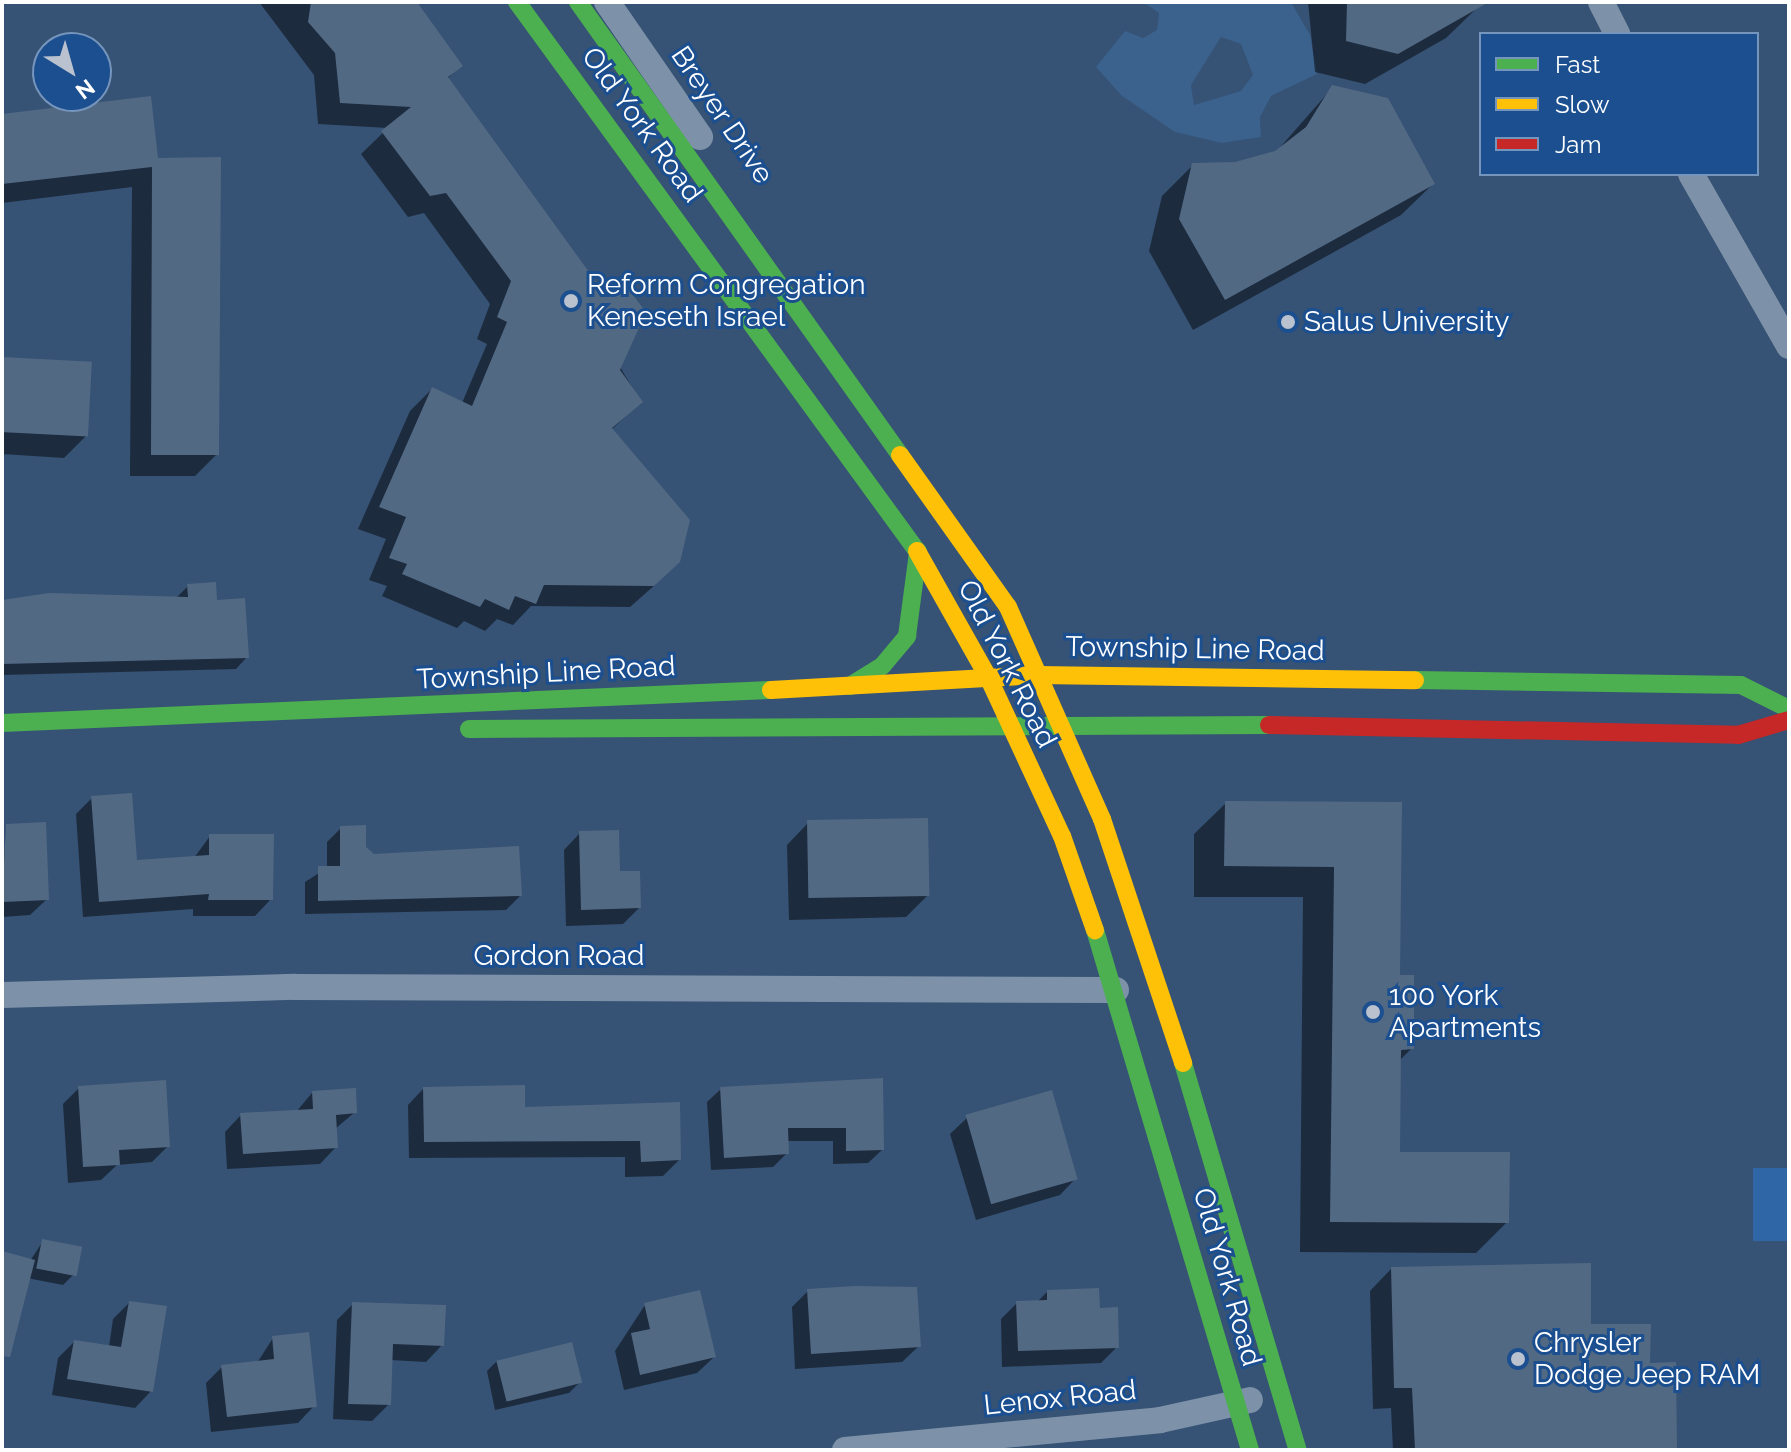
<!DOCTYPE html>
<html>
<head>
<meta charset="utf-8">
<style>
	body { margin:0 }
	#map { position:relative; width:1791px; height:1452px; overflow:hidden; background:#365274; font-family:Raleway,sans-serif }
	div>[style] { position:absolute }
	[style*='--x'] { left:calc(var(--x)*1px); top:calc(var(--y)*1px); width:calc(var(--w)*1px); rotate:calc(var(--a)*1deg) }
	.green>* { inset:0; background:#2f66a5; transform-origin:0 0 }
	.water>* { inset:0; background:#3b618d }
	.shadow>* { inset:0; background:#0007 }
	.building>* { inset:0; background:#526984; transform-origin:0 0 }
	.street>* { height:26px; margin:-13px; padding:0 13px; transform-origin:13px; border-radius:13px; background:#7d92a8 }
	.fast>* { height:18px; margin:-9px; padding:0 9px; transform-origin:9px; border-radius:9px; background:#4caf50 }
	.slow>* { height:18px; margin:-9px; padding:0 9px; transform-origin:9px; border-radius:9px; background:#ffc107 }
	.jam>* { height:18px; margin:-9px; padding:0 9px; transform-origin:9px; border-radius:9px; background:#c62828 }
	.dots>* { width:22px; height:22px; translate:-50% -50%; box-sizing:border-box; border:4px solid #1b4f8f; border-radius:50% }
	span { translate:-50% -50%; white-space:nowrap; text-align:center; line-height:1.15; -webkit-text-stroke:6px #1b4f8f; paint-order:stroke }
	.street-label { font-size:28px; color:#fff }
	.poi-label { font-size:28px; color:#fff }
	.left { translate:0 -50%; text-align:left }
	.frame { position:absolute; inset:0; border:4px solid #fff; pointer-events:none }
	.legend { position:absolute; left:1479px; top:32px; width:280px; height:144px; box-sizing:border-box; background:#1b4f8f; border:2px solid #7695bc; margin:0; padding:10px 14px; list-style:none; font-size:24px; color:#fff }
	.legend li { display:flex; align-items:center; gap:16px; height:40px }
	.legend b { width:40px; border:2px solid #7695bc }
	.north { position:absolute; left:32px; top:32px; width:80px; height:80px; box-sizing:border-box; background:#1b4f8f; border:2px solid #7695bc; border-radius:50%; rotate:143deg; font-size:22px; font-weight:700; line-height:32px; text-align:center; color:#fff }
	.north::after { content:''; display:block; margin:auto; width:28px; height:36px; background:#b9c2ce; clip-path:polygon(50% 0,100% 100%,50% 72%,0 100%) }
</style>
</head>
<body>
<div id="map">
	<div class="green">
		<div style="left:1789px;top:1168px;width:73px;height:36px;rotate:90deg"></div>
	</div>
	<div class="water">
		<div style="clip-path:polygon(evenodd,1143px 2px,1291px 2px,1310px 35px,1317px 74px,1271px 96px,1260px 117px,1261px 137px,1222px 143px,1175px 132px,1122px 96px,1096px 67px,1125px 31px,1143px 38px,1157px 30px,1159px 13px,1143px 2px,1221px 37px,1241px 44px,1253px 75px,1241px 91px,1194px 105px,1191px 85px,1221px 37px)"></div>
	</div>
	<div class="shadow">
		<div style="clip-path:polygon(259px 2px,414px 2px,460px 66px,447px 79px,641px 402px,611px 430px,656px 584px,630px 607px,531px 606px,513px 625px,497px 619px,485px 631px,464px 621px,457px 628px,382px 596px,387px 586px,369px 580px,386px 539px,358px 529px,410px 411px,432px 389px,462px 403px,487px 344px,477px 339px,490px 304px,424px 213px,408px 217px,361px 154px,388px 128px,318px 124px,314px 75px)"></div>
		<div style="clip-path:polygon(1308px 2px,1475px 2px,1478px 7px,1446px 38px,1365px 84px,1315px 72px)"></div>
		<div style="clip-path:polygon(1333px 87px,1433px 184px,1401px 215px,1193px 330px,1149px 251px,1162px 196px,1193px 165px,1235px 164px,1276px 152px)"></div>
		<div style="clip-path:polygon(2px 120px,156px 160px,217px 454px,195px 476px,130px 476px,132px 187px,2px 203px)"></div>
		<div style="clip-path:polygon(2px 359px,86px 436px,64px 458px,2px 454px)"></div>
		<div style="clip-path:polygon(188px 586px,215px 602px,247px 657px,236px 669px,2px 675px,2px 600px,175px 599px)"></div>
		<div style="clip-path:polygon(92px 798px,135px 863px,194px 858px,210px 836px,271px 899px,255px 916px,193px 916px,193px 909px,83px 917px,76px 814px)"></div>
		<div style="clip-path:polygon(1226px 803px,1400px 804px,1398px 976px,1412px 1048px,1399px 1061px,1398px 1154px,1507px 1222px,1476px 1253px,1300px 1252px,1303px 897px,1194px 897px,1194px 834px)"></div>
		<div style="clip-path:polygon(808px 823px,928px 895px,906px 917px,789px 920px,787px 845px)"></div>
		<div style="clip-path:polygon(6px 826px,47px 899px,30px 915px,2px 917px)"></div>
		<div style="clip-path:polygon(341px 828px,374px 856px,520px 896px,506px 910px,305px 914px,305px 882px,327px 868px,327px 842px)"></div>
		<div style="clip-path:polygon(580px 833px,639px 908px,623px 924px,566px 926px,564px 850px)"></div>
		<div style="clip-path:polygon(881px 1081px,882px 1150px,868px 1163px,833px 1164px,833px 1141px,787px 1141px,787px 1153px,773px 1167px,711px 1170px,707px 1102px,721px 1089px)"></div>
		<div style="clip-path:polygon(79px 1088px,168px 1146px,152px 1162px,117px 1165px,101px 1180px,68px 1183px,63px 1104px)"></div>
		<div style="clip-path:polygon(424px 1088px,523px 1109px,678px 1104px,679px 1160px,663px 1176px,625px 1177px,625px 1157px,409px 1158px,408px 1105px)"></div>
		<div style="clip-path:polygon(312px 1093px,355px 1112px,335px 1129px,336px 1147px,320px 1164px,227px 1169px,225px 1132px,241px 1115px,296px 1112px)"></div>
		<div style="clip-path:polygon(967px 1118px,1076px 1178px,1060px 1195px,976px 1220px,950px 1134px)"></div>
		<div style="clip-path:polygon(43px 1241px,74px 1274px,63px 1285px,27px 1278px,2px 1356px,2px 1253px,30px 1261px)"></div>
		<div style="clip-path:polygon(1391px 1269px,1589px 1326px,1648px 1365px,1675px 1450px,1393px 1450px,1391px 1408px,1373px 1409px,1370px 1291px)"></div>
		<div style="clip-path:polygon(808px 1291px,919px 1346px,902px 1362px,795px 1369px,792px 1307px)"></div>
		<div style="clip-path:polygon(1047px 1292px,1098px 1310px,1117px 1347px,1101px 1363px,1002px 1367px,1001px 1319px,1017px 1303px,1037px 1302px)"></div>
		<div style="clip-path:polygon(129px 1303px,151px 1391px,135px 1408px,52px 1395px,58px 1358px,74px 1342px,109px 1347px,113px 1319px)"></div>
		<div style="clip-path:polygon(353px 1304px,442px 1345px,426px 1362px,391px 1360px,389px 1404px,372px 1421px,333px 1419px,337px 1320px)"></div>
		<div style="clip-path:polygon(645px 1305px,714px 1357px,697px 1373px,624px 1390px,615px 1351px)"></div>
		<div style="clip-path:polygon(273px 1338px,314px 1406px,298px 1423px,211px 1432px,206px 1383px,222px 1367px,257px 1363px)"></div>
		<div style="clip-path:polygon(497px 1361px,579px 1383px,569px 1393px,495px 1410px,487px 1371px)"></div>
	</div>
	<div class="building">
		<div style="clip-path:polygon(311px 2px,417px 2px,463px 66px,448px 77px,602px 290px,626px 286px,646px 312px,620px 370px,643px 402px,612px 428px,690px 520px,680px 562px,654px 586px,544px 585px,536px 604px,515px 596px,509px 610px,485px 599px,480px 607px,402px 574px,407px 564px,389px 558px,406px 517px,379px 507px,432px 387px,472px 406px,507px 322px,497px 317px,511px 281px,446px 193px,430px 196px,381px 131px,411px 107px,340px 103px,335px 53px,308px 22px)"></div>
		<div style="clip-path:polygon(1347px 2px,1489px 2px,1398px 54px,1346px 41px)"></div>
		<div style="clip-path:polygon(1332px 85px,1388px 98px,1435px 184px,1225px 300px,1179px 219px,1192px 163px,1235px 162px,1275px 151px,1306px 127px)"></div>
		<div style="clip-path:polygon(151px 96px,158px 158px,221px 157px,219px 455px,151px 455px,152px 167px,2px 184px,2px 114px)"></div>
		<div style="left:2px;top:357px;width:90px;height:75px;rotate:3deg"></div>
		<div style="clip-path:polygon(216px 582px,217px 600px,245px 598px,249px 658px,2px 664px,2px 600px,49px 593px,188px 597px,187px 584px)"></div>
		<div style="clip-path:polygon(132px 793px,137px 860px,209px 855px,209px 834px,274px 834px,273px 900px,208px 900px,209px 894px,99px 902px,91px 796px)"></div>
		<div style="clip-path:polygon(1225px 801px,1402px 802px,1400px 975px,1414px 975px,1414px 1049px,1401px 1050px,1400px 1152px,1510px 1152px,1509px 1223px,1330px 1222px,1334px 867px,1224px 866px)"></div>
		<div style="left:928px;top:818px;width:78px;height:121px;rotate:89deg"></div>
		<div style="clip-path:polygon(46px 822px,49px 900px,2px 902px,6px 824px)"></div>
		<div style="clip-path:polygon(366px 825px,366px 847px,374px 854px,519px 846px,522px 896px,318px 901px,318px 866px,340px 866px,340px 826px)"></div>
		<div style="clip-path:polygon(619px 830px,620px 871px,640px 871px,641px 908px,581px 910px,579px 831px)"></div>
		<div style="clip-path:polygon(883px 1078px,884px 1150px,846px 1151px,846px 1128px,788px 1128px,789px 1154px,724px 1158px,720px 1087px)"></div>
		<div style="clip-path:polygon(166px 1080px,170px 1147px,119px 1150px,120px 1165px,83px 1167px,78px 1086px)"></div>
		<div style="clip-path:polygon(525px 1085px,525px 1107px,680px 1102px,681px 1160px,641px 1162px,640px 1141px,424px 1142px,423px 1087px)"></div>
		<div style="clip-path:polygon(356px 1088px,357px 1113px,336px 1115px,338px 1148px,243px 1154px,240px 1113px,313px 1109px,312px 1091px)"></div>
		<div style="left:1052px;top:1090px;width:93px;height:90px;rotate:74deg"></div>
		<div style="left:42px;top:1239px;width:41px;height:30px;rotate:11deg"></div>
		<div style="clip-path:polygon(2px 1251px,35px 1260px,10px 1357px,2px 1356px)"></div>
		<div style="clip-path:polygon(1591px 1263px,1591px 1324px,1651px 1324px,1650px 1363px,1676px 1362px,1677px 1450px,1415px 1450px,1412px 1388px,1394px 1388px,1391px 1267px)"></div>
		<div style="clip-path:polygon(855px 1286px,917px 1287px,921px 1347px,811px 1354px,807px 1289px)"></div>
		<div style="clip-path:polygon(1099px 1288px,1100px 1308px,1118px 1307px,1119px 1348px,1018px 1351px,1016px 1301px,1047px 1300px,1047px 1290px)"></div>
		<div style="clip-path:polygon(700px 1290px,716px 1357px,640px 1375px,631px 1333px,650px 1329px,644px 1303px)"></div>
		<div style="clip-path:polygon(129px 1301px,167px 1306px,153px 1392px,67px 1379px,74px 1340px,121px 1347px)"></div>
		<div style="clip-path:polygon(352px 1302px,446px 1305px,444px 1346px,393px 1344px,391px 1405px,348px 1404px)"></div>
		<div style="clip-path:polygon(309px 1332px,317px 1407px,227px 1417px,221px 1365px,274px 1359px,272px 1336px)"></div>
		<div style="left:572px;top:1342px;width:42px;height:78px;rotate:76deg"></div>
	</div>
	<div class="street">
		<div style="--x:607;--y:2;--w:164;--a:55.4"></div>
		<div style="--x:1601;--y:2;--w:36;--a:63"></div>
		<div style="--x:1691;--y:174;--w:198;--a:60.3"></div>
		<div style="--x:2;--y:995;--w:293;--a:-1.6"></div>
		<div style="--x:295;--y:987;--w:821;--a:0.21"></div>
		<div style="--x:845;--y:1450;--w:316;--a:-5.4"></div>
		<div style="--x:1160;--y:1420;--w:92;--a:-12.5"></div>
	</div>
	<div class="fast">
		<div style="--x:517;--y:2;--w:679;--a:53.92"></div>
		<div style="--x:578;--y:2;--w:556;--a:54.59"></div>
		<div style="--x:1415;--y:680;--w:326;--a:0.9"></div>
		<div style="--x:1741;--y:685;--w:54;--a:26.6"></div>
		<div style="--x:850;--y:686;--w:39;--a:-32"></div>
		<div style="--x:883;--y:665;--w:38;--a:-50"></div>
		<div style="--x:907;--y:636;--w:85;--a:-82.5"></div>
		<div style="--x:2;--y:723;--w:770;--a:-2.46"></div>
		<div style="--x:469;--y:729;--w:800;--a:-0.29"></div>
		<div style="--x:1095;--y:930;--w:543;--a:73.4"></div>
		<div style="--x:1183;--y:1063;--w:404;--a:73.5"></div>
	</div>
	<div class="slow">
		<div style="--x:900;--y:455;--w:186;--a:54.6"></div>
		<div style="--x:1008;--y:607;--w:232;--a:66.1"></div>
		<div style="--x:1102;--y:819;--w:257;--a:71.6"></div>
		<div style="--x:917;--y:551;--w:147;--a:60.6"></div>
		<div style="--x:989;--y:679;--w:173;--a:65.1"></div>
		<div style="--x:1062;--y:836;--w:100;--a:70.7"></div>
		<div style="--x:771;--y:690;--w:267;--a:-3.2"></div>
		<div style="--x:1038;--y:675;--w:377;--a:0.8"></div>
	</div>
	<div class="jam">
		<div style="--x:1269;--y:725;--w:469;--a:1.2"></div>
		<div style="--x:1738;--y:735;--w:53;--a:-16.4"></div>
	</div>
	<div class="dots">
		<div style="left:571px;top:301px;background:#b9c2ce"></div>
		<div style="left:1288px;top:322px;background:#b9c2ce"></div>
		<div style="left:1373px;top:1012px;background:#b9c2ce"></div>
		<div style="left:1518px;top:1359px;background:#b9c2ce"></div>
	</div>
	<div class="street-label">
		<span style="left:722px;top:115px;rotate:56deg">Breyer Drive</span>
		<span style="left:642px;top:125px;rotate:54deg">Old York Road</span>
		<span style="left:1195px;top:649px;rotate:1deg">Township Line Road</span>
		<span style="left:1007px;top:664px;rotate:63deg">Old York Road</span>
		<span style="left:546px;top:673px;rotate:-3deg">Township Line Road</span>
		<span style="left:559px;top:956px">Gordon Road</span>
		<span style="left:1227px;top:1277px;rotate:74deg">Old York Road</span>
		<span style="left:1060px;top:1398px;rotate:-6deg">Lenox Road</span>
	</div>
	<div class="poi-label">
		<span class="left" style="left:587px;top:301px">Reform Congregation<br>Keneseth Israel</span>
		<span class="left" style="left:1304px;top:322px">Salus University</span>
		<span class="left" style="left:1389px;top:1012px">100 York<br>Apartments</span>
		<span class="left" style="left:1534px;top:1359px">Chrysler<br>Dodge Jeep RAM</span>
	</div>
	<div class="frame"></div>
	<ul class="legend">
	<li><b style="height:10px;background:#4caf50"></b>Fast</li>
	<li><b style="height:10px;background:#ffc107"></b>Slow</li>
	<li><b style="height:10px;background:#c62828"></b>Jam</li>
	</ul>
	<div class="north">N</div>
</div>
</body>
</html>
